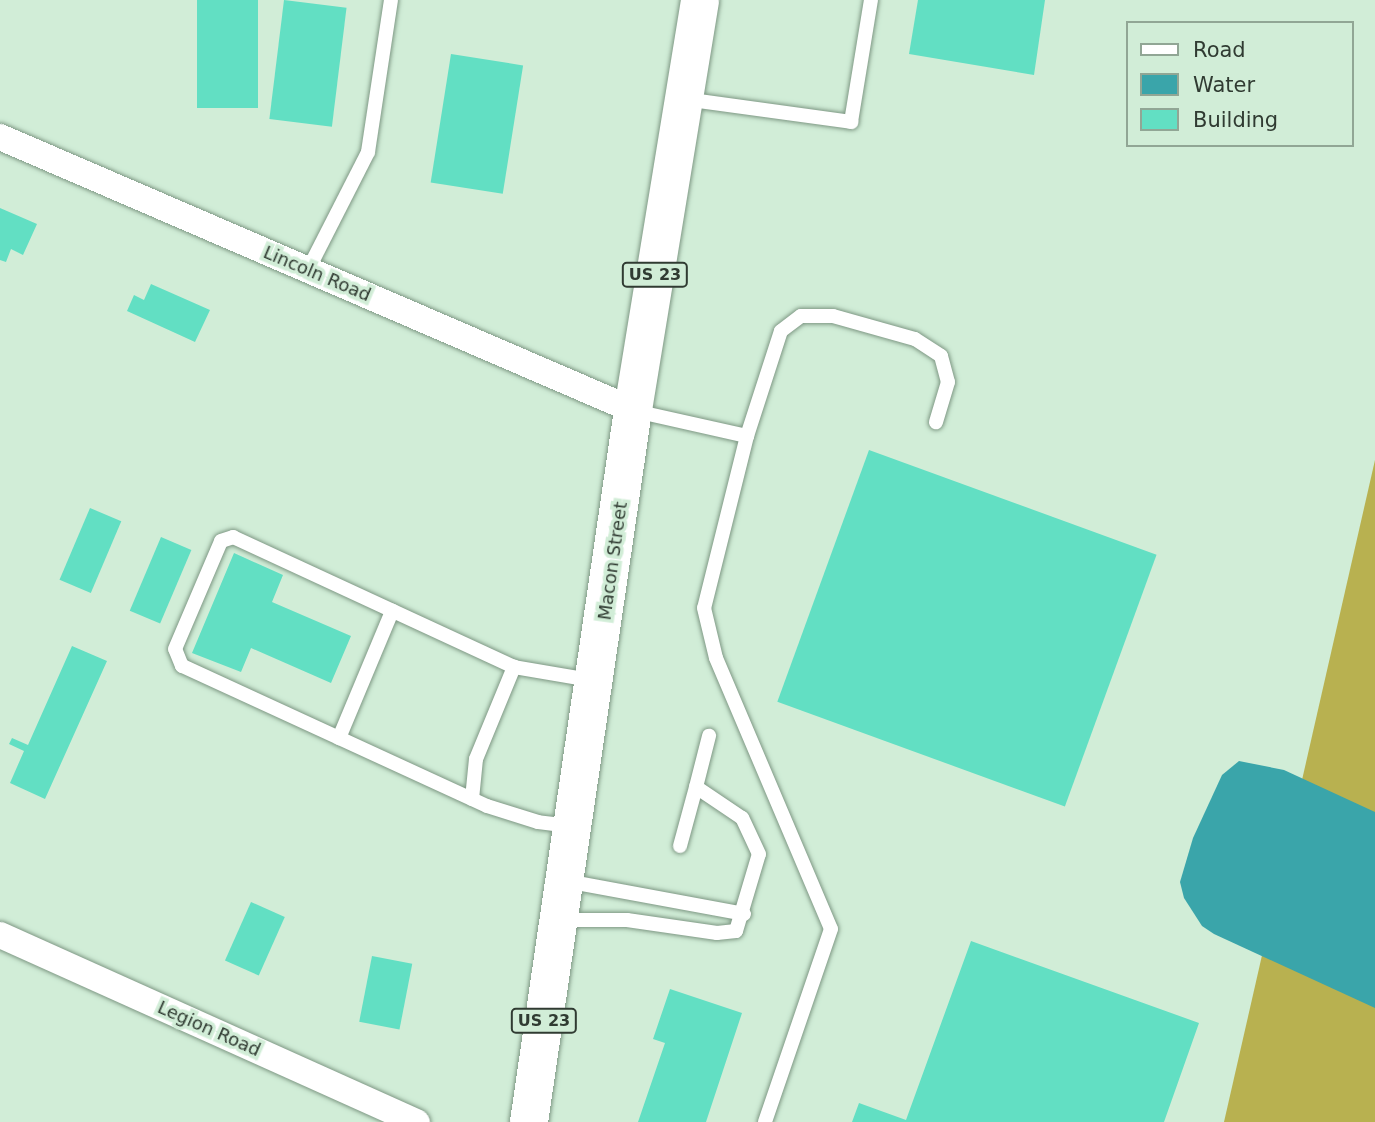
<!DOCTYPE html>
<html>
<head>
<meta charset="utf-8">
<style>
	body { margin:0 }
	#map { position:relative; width:1375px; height:1122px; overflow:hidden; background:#d1edd7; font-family:"DejaVu Sans",sans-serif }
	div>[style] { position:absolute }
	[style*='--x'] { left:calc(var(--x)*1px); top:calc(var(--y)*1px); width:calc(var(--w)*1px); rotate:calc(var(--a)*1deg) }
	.forest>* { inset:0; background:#b8b150 }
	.water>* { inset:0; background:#3aa5aa }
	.building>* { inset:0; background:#62dfc3; transform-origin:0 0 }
	.roads { filter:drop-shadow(0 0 2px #7e9884) drop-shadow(0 0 2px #7e9884) }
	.service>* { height:14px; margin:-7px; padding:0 7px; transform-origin:7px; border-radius:7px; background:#fff }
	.minor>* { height:26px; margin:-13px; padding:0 13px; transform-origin:13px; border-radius:13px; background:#fff }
	.primary>* { height:38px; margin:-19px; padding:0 19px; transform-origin:19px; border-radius:19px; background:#fff }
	span { translate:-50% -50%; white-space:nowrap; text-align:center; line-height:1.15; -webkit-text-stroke:7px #d1edd7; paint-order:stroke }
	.shield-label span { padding:2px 5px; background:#d1edd7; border:2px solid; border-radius:5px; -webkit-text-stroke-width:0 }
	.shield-label { font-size:16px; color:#303b32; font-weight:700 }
	.street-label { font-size:18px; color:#303b32 }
	.legend { position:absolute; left:1126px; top:21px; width:228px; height:126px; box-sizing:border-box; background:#d1edd7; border:2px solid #91a695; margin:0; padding:9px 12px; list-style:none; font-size:21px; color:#303b32 }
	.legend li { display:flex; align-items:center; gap:14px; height:35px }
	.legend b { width:35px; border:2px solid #91a695 }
</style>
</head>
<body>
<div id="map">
	<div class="forest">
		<div style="clip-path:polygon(1375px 460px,1375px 1122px,1224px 1122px)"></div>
	</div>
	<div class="water">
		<div style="clip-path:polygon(1239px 761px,1284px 770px,1375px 812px,1375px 1008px,1214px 934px,1202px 926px,1184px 898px,1180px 882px,1193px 838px,1222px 775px)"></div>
	</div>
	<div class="building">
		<div style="left:197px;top:0;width:61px;height:108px"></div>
		<div style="left:284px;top:0;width:63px;height:120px;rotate:7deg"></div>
		<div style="clip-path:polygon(918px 0,1045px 0,1034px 75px,909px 54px)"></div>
		<div style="left:451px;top:54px;width:73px;height:130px;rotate:9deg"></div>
		<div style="clip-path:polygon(0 208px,37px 224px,23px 255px,11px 249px,6px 262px,0 260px)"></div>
		<div style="clip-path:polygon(151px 284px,210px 310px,195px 342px,127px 311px,134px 295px,144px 300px)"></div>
		<div style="left:869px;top:450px;width:306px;height:268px;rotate:20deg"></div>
		<div style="left:90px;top:508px;width:34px;height:78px;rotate:23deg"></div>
		<div style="left:161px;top:537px;width:33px;height:80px;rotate:23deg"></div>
		<div style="clip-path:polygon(234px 553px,283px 575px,272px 602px,351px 636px,331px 683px,251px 648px,241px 672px,192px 653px)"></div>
		<div style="clip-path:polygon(72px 646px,107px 661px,45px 799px,10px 783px,24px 751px,9px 744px,12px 738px,28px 745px)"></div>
		<div style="left:251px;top:902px;width:37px;height:64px;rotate:24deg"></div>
		<div style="clip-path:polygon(971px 941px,1199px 1023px,1164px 1122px,852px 1122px,859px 1103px,906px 1120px)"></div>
		<div style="left:372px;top:956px;width:41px;height:67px;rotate:11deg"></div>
		<div style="clip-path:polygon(670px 989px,742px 1013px,706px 1122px,638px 1122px,665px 1043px,653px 1039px)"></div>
	</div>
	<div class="roads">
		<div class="service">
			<div style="--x:684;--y:99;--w:169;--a:7.8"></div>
			<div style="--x:851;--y:122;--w:124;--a:-80.7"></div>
			<div style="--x:308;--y:270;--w:132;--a:-63"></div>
			<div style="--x:368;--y:152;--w:154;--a:-81.4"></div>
			<div style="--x:635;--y:411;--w:115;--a:12.6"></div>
			<div style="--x:747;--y:436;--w:110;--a:-72.1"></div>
			<div style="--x:781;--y:331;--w:25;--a:-37"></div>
			<div style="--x:801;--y:316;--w:32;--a:0"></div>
			<div style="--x:833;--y:316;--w:85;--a:15.7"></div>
			<div style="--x:915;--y:339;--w:31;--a:33"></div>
			<div style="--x:941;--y:356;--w:27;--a:75"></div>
			<div style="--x:948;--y:382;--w:42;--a:106.7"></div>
			<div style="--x:747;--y:436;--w:177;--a:104"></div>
			<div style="--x:704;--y:608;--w:51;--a:76.5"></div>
			<div style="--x:716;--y:658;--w:294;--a:67"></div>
			<div style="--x:831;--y:929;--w:204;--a:108.9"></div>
			<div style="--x:339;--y:738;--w:138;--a:-67.3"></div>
			<div style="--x:472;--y:799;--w:40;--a:-84.3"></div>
			<div style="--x:476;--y:759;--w:100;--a:-67.6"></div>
			<div style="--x:570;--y:826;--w:32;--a:-173"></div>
			<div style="--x:538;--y:822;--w:53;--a:-162.6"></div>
			<div style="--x:487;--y:806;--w:336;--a:-155.3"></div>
			<div style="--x:182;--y:666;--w:18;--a:-112"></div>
			<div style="--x:175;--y:649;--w:117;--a:-66.9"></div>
			<div style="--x:221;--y:541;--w:13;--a:-18"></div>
			<div style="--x:233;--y:537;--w:310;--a:24.8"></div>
			<div style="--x:514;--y:667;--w:77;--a:9.7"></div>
			<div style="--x:680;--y:846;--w:61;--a:-74.8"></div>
			<div style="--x:566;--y:881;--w:181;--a:10.5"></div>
			<div style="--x:560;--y:920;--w:67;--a:0"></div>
			<div style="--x:627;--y:920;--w:91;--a:8.2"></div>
			<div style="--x:717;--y:933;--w:19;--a:-6"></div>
			<div style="--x:736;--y:931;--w:80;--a:-73.4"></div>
			<div style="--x:759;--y:854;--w:40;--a:-115"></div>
			<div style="--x:742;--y:818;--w:55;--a:-146"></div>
			<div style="--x:696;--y:787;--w:53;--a:-75.7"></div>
		</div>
		<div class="minor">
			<div style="--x:0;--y:137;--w:689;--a:23.33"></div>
			<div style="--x:0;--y:935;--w:457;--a:24.2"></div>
		</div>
		<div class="primary">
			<div style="--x:529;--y:1122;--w:720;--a:-81.69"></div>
			<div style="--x:633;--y:410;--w:415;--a:-80.7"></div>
		</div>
	</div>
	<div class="shield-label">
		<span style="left:655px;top:275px">US 23</span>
		<span style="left:544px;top:1021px">US 23</span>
	</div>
	<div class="street-label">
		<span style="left:317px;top:274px;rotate:23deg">Lincoln Road</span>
		<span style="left:613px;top:561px;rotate:-82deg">Macon Street</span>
		<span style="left:209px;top:1029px;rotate:24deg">Legion Road</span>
	</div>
	<ul class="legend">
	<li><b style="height:9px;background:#fff"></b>Road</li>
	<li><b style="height:19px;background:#3aa5aa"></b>Water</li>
	<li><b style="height:19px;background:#62dfc3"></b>Building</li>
	</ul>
</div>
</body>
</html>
